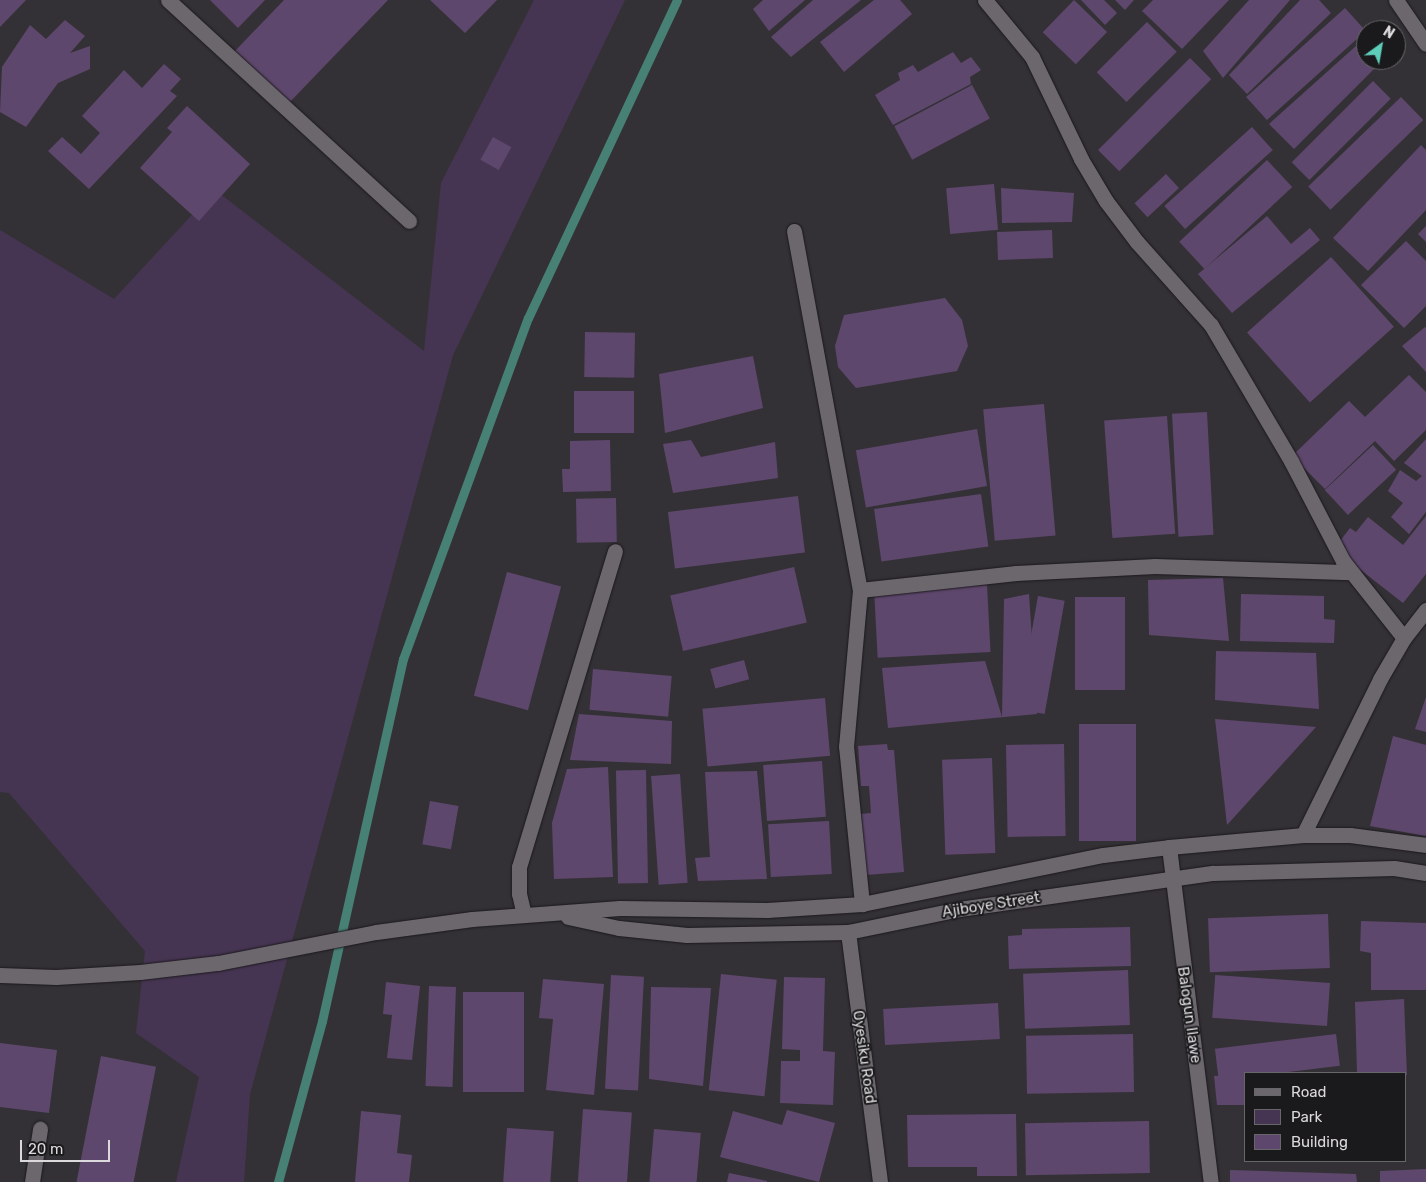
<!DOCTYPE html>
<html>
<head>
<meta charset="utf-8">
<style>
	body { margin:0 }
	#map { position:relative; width:1426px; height:1182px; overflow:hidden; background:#343136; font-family:Rubik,sans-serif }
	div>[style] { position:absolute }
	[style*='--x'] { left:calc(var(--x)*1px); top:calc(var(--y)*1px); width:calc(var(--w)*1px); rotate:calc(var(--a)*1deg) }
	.green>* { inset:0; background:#463552 }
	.stream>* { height:9px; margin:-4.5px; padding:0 4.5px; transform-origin:4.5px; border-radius:4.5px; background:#478175 }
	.building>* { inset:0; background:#5e476c; transform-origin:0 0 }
	.roads { filter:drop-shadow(0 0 1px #1b181d) drop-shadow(0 0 1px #1b181d) }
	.minor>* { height:15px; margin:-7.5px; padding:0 7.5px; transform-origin:7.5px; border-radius:7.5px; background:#6b676d }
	span { translate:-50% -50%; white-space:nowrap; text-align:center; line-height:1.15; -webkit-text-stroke:4px #1a191b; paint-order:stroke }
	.street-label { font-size:15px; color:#dbd9dc }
	.legend { position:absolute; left:1244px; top:1072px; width:162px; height:90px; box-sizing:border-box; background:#1a191b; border:1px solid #676668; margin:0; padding:6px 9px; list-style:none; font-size:15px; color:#dbd9dc }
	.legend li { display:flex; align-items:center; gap:10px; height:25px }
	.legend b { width:25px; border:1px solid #676668 }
	.north { position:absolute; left:1356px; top:20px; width:50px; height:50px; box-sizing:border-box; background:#1a191b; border:1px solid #676668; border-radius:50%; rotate:32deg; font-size:14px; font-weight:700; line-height:20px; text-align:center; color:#dbd9dc }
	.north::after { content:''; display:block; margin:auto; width:18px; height:22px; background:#5dceb9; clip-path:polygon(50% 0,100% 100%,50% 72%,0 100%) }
	.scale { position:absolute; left:20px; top:1140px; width:90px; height:22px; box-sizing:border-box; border:2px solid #dbd9dc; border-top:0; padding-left:6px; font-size:15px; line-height:18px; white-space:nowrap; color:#dbd9dc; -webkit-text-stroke:4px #1a191b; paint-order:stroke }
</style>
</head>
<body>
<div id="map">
	<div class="green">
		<div style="clip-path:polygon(534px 0,625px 0,453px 355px,250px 1094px,244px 1182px,176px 1182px,199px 1077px,136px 1033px,145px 951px,9px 793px,0 792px,0 230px,114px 299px,215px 190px,424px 351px,441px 183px)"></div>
	</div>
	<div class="stream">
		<div style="--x:278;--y:1182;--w:167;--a:-74.7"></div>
		<div style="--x:322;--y:1021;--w:371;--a:-77.4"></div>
		<div style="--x:403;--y:659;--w:363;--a:-69.9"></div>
		<div style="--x:528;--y:318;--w:351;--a:-64.9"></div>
	</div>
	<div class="building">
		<div style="clip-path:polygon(0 0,26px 0,0 27px)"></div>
		<div style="clip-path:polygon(210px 0,265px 0,238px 28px)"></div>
		<div style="clip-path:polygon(284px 0,388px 0,288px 104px,234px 52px)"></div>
		<div style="clip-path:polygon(430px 0,497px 0,465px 33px)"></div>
		<div style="clip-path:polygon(763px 0,805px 0,769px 31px,753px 9px)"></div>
		<div style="clip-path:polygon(813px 0,861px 0,791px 57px,771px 37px)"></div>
		<div style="clip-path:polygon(874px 0,900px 0,912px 14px,844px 72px,820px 42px)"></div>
		<div style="left:1074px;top:0;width:46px;height:45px;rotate:44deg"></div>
		<div style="clip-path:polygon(1081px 0,1104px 0,1117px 13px,1105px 25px)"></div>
		<div style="clip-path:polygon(1115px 0,1134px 0,1125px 10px)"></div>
		<div style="clip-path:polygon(1153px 0,1229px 0,1182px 49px,1142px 11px)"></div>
		<div style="clip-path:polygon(1249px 0,1290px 0,1223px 78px,1203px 51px)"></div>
		<div style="clip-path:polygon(1300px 0,1319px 0,1331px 13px,1247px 94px,1229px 75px)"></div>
		<div style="left:1345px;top:8px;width:31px;height:133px;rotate:48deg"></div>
		<div style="clip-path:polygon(65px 20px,85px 36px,70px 53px,90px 46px,90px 69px,58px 83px,26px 127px,0 112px,2px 67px,30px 25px,46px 39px)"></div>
		<div style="left:1147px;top:22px;width:42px;height:71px;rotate:45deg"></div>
		<div style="clip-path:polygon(1366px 37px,1366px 60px,1383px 60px,1294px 149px,1269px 124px)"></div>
		<div style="clip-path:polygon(953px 52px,961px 63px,971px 57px,981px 70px,970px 77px,971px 84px,893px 125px,875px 95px,900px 80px,898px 73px,913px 65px,918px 72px)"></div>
		<div style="left:1190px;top:58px;width:30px;height:130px;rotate:45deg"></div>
		<div style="clip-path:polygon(164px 64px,181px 79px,170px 91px,177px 96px,89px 189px,48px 151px,62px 137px,81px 154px,100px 133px,82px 116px,124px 70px,142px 88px)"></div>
		<div style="left:1373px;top:81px;width:25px;height:115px;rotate:45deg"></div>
		<div style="left:972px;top:85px;width:38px;height:88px;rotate:62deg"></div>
		<div style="left:1401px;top:97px;width:32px;height:129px;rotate:46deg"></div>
		<div style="clip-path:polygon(187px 106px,250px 164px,199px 221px,140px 168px,172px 132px,167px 128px)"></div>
		<div style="left:1252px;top:127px;width:31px;height:118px;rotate:48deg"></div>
		<div style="left:493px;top:137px;width:21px;height:26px;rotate:29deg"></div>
		<div style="clip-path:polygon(1421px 145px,1426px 150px,1426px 210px,1368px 271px,1333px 238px)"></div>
		<div style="left:1267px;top:160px;width:37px;height:120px;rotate:47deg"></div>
		<div style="left:1166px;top:174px;width:19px;height:43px;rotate:47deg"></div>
		<div style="left:994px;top:184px;width:46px;height:48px;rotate:85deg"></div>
		<div style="clip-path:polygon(1001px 188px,1074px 193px,1072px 222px,1002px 223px)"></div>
		<div style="clip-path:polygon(1267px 216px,1291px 244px,1310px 228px,1320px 240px,1232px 313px,1198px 274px)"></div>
		<div style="clip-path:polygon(1426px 226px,1426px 242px,1418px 234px)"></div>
		<div style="left:1052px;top:230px;width:28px;height:55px;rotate:88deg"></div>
		<div style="clip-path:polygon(1406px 241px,1426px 261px,1426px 306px,1404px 328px,1361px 285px)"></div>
		<div style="left:1331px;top:257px;width:94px;height:113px;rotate:48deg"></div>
		<div style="clip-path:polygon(945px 298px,962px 320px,968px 346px,957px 371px,856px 388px,838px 367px,835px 346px,844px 315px)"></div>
		<div style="clip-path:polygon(1425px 327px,1426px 328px,1426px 372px,1402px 346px)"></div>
		<div style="left:585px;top:332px;width:50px;height:45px;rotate:1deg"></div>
		<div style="clip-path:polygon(753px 356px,763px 408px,665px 433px,659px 374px)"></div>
		<div style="clip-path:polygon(1409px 375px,1426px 392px,1426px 430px,1394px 461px,1375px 441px,1325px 489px,1292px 456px,1349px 401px,1365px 417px)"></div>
		<div style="left:574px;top:391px;width:60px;height:42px"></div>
		<div style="left:1044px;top:404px;width:132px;height:61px;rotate:85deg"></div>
		<div style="left:1207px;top:412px;width:123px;height:35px;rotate:87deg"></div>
		<div style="left:1167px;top:416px;width:118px;height:63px;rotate:86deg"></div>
		<div style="left:977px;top:429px;width:58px;height:123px;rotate:80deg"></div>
		<div style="clip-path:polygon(1426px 439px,1426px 512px,1409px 534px,1391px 517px,1403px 503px,1388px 491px,1400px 470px,1416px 481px,1422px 476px,1404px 463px)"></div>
		<div style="clip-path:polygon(610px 440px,611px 491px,563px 492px,562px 469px,570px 469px,570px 441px)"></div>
		<div style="clip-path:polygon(691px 440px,701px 457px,775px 442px,778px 478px,673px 493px,663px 444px)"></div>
		<div style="left:1373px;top:445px;width:34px;height:66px;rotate:47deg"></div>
		<div style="left:981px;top:494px;width:53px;height:108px;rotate:82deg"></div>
		<div style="left:798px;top:496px;width:57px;height:131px;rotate:83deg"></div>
		<div style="left:616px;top:498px;width:44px;height:40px;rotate:89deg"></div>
		<div style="clip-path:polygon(1426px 516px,1426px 574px,1403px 603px,1339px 553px,1345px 546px,1340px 541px,1350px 528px,1356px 532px,1368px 517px,1403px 545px)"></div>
		<div style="left:794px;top:567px;width:57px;height:127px;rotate:77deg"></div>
		<div style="left:507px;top:572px;width:56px;height:128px;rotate:15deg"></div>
		<div style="clip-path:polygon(1223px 578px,1229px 641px,1149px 635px,1148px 580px)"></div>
		<div style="left:987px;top:585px;width:67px;height:113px;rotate:87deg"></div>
		<div style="clip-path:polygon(1029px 594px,1037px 714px,888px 728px,882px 668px,985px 661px,1002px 717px,1004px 599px)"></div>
		<div style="clip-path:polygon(1241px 594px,1324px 596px,1324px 619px,1335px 620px,1334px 643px,1240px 641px)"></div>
		<div style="left:1038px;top:596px;width:27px;height:115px;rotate:10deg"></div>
		<div style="left:1075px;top:597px;width:50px;height:93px"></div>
		<div style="clip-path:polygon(1216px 651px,1316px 653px,1319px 709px,1215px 700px)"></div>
		<div style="left:744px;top:660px;width:20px;height:35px;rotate:75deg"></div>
		<div style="left:593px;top:669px;width:79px;height:41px;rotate:5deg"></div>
		<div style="clip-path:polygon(1426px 697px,1426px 732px,1415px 729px)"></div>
		<div style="left:825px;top:698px;width:58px;height:123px;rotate:85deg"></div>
		<div style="clip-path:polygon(579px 714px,672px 721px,671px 764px,570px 760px)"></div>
		<div style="clip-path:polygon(1215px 719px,1316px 727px,1227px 825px)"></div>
		<div style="left:1079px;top:724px;width:57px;height:117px"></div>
		<div style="clip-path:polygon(1393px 736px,1426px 745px,1426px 836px,1370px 826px)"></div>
		<div style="clip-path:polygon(887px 744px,888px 750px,894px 750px,904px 872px,866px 875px,861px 814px,871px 813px,869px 786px,861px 786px,858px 746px)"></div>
		<div style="left:1064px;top:744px;width:92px;height:58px;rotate:89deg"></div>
		<div style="left:992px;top:758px;width:95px;height:50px;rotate:88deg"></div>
		<div style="left:822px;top:761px;width:56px;height:59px;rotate:86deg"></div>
		<div style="clip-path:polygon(608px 767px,613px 877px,554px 879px,552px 823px,567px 769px)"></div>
		<div style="left:646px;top:770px;width:113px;height:30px;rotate:89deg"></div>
		<div style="clip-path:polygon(757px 771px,767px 879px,698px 881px,695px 858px,710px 857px,705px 772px)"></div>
		<div style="left:680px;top:774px;width:109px;height:29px;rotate:86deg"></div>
		<div style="left:430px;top:801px;width:29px;height:44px;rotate:10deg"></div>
		<div style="left:829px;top:821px;width:53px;height:61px;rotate:87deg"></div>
		<div style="left:1328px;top:914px;width:54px;height:120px;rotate:88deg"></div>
		<div style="clip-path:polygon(1361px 921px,1426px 923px,1426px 990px,1371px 990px,1371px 953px,1360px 951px)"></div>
		<div style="clip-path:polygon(1130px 927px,1131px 966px,1009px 969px,1008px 936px,1022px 935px,1022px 929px)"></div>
		<div style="left:1128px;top:970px;width:55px;height:105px;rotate:88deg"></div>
		<div style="left:721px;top:974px;width:56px;height:117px;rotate:6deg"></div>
		<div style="left:611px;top:975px;width:33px;height:114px;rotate:3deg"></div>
		<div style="clip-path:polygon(784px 977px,825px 978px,823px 1051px,835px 1052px,833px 1105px,780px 1103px,781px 1061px,800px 1061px,800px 1050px,782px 1049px)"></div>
		<div style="clip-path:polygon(543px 979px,604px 984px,594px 1095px,546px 1090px,553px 1019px,539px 1018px)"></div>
		<div style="clip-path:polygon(386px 982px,420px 986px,412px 1060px,387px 1058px,392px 1015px,383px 1014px)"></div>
		<div style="left:1330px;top:983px;width:43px;height:115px;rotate:94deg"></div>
		<div style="left:429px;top:986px;width:27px;height:100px;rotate:2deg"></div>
		<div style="clip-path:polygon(651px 987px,711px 988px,703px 1086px,649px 1079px)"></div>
		<div style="left:463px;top:992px;width:61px;height:100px"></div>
		<div style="clip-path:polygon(1404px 999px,1407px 1076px,1405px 1073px,1357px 1073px,1355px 1002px)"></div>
		<div style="left:998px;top:1003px;width:36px;height:115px;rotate:87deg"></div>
		<div style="left:1133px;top:1034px;width:58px;height:107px;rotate:89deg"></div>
		<div style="left:1336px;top:1034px;width:32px;height:122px;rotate:83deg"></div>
		<div style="clip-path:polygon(0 1043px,57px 1050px,49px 1113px,0 1107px)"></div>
		<div style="left:101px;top:1056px;width:56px;height:128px;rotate:11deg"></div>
		<div style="clip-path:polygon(1245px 1074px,1245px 1105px,1217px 1105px,1214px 1076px)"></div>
		<div style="left:583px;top:1109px;width:49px;height:73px;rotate:4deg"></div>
		<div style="clip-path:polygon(787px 1110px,835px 1123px,819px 1182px,720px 1157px,733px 1111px,782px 1125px)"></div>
		<div style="clip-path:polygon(361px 1111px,401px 1115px,397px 1153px,412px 1155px,409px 1182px,355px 1182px)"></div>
		<div style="clip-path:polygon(1016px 1114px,1017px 1176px,977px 1176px,977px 1167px,908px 1167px,907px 1115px)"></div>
		<div style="left:1149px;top:1121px;width:52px;height:124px;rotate:89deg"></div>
		<div style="left:507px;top:1128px;width:47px;height:54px;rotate:4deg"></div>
		<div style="left:654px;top:1129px;width:47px;height:53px;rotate:5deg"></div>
		<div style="clip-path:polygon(1426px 1169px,1426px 1182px,1380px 1182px,1380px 1171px)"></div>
		<div style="clip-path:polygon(1230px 1170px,1356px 1174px,1357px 1182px,1230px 1182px)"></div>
		<div style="clip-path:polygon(729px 1173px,767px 1181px,767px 1182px,727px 1182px)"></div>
	</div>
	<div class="roads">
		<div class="minor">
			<div style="--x:168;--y:0;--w:327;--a:42.5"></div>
			<div style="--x:985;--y:0;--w:74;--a:50.5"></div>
			<div style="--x:1032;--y:57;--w:113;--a:64.3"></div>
			<div style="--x:1081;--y:159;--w:49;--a:59.2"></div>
			<div style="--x:1106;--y:201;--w:51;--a:52.9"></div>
			<div style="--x:1137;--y:242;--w:111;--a:48.3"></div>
			<div style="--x:1211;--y:325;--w:158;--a:59.5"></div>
			<div style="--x:1291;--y:461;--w:113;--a:62.5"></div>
			<div style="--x:1343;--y:561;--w:98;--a:51.6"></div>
			<div style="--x:1396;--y:0;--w:53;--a:55.7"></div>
			<div style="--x:794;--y:231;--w:365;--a:79.6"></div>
			<div style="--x:860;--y:590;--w:157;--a:95.1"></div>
			<div style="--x:846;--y:746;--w:159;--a:84.2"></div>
			<div style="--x:860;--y:590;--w:157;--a:-6.2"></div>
			<div style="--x:1016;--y:573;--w:139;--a:-2.9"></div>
			<div style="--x:1155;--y:566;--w:196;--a:1.8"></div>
			<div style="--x:1303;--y:835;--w:174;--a:-63.7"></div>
			<div style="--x:1380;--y:679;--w:48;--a:-59.7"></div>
			<div style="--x:1404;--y:638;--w:36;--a:-52"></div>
			<div style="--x:1169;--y:847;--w:338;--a:82.9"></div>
			<div style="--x:524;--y:915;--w:22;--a:-103"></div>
			<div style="--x:519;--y:894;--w:27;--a:-90"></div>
			<div style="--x:519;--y:867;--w:330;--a:-73.1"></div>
			<div style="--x:568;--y:917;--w:52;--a:12.2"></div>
			<div style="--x:619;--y:928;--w:68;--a:5.9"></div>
			<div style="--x:687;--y:935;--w:161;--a:-1.1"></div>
			<div style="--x:848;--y:932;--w:113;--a:-11.7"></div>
			<div style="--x:959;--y:909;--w:257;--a:-8.1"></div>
			<div style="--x:1213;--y:873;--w:181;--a:-1.6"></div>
			<div style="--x:1394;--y:868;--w:32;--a:9"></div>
			<div style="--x:848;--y:932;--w:252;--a:82.7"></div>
			<div style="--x:0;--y:975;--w:56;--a:2"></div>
			<div style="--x:56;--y:977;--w:84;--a:-3.4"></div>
			<div style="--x:140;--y:972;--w:79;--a:-6.6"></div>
			<div style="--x:218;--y:963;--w:161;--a:-11.1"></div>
			<div style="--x:376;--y:932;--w:97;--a:-7.7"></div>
			<div style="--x:472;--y:919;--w:148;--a:-4.3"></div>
			<div style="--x:620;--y:908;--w:147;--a:0.8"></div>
			<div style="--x:767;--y:910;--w:95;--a:-3.6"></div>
			<div style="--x:862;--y:904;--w:246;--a:-11.5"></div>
			<div style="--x:1103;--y:855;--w:66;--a:-6.9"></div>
			<div style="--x:1169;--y:847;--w:135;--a:-5.1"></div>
			<div style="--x:1303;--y:835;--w:47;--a:0"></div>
			<div style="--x:1350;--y:835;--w:77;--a:7.5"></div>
			<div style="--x:32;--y:1182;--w:54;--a:-81.4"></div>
		</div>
	</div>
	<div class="street-label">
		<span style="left:991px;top:905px;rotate:-9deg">Ajiboye Street</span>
		<span style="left:1189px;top:1015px;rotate:82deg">Balogun Ilawe</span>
		<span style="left:864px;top:1057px;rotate:82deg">Oyesiku Road</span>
	</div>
	<ul class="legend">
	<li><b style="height:6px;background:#6b676d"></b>Road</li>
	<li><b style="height:14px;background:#463552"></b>Park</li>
	<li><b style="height:14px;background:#5e476c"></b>Building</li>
	</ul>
	<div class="north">N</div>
	<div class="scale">20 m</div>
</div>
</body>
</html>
